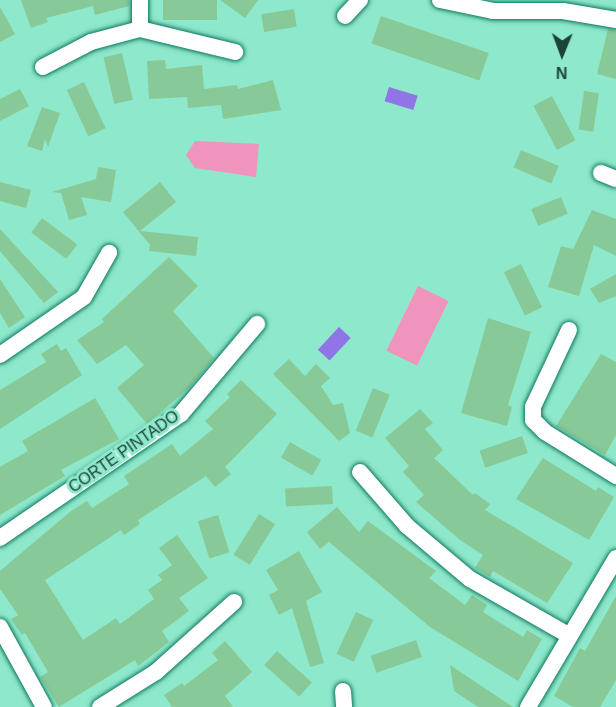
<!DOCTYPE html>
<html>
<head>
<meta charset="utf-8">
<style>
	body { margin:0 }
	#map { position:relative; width:616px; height:707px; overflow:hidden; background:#8ee8cb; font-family:Helvetica,sans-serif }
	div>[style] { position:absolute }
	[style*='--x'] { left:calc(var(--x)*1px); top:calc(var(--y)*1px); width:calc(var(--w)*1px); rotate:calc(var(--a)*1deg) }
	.green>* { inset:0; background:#f094be; transform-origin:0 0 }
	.water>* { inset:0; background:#8f75e7; transform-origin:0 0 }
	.building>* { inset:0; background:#88c998; transform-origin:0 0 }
	.roads { filter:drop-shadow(0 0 2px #0d785f) drop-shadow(0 0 2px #0d785f) }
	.minor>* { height:16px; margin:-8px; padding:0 8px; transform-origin:8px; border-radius:8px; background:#fff }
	span { translate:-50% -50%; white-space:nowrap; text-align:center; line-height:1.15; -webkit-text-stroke:6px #8ee8cb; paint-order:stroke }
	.street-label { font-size:16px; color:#1d4338 }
	.north { position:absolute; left:532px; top:24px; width:60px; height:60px; -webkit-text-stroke:4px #8ee8cb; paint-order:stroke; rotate:181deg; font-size:16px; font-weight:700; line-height:24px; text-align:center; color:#1d4338 }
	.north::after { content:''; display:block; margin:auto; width:21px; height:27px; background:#1d4338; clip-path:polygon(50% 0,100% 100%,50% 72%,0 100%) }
</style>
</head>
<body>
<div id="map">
	<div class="green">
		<div style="clip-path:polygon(195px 141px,259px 144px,256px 177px,195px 168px,186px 155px)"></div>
		<div style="left:418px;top:286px;width:34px;height:72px;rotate:26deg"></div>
	</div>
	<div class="water">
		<div style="left:389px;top:87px;width:30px;height:15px;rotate:17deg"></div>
		<div style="left:339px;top:327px;width:16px;height:31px;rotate:43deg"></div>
	</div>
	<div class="building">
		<div style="clip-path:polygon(21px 0,129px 0,129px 6px,95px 15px,93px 6px,46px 18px,48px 22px,31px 28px)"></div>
		<div style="left:163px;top:0;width:54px;height:20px"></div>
		<div style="clip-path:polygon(220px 0,258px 0,245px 18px)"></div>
		<div style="clip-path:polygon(0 7px,15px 34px,0 42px)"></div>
		<div style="left:294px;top:9px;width:18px;height:33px;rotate:81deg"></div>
		<div style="left:381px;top:16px;width:114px;height:29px;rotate:19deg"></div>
		<div style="clip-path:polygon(608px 29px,616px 30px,616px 79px,597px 74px)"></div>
		<div style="left:122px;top:53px;width:48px;height:19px;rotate:77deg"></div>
		<div style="clip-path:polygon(165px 60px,166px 69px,202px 65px,204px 89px,237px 85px,238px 89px,273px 80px,281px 110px,223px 119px,221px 105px,188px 108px,187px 97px,149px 99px,147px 61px)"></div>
		<div style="left:84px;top:82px;width:51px;height:19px;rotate:65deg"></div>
		<div style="clip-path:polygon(20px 89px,29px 106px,0 121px,0 99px)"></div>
		<div style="left:584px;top:91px;width:15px;height:39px;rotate:8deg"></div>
		<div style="left:552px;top:96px;width:50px;height:21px;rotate:62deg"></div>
		<div style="clip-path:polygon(42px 107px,60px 113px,48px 147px,45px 139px,42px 151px,27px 146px)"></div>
		<div style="left:521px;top:150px;width:41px;height:19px;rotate:23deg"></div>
		<div style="clip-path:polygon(98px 167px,116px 170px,111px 202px,81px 197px,87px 215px,69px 220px,61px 193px,52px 192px,96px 179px)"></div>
		<div style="clip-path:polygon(0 182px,31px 190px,26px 208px,0 201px)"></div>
		<div style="clip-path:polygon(160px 182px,176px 202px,140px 231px,198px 237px,196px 256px,149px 251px,150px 245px,123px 212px)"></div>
		<div style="left:561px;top:197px;width:18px;height:32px;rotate:68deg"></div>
		<div style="clip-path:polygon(592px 210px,616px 219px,616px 256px,594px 245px,579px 296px,548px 287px,561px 246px,573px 249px)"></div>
		<div style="left:42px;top:218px;width:44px;height:18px;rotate:37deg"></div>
		<div style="clip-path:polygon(0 229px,58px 292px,44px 303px,0 251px)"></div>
		<div style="clip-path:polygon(169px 257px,198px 286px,173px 311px,214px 358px,190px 387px,147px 424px,117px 388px,144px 365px,126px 345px,97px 364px,77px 340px,104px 322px,102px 319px)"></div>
		<div style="left:521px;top:264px;width:48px;height:19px;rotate:64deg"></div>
		<div style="clip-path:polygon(616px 274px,616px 296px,599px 303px,590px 289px)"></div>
		<div style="clip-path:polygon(0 279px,25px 317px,9px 328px,0 313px)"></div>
		<div style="clip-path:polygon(488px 318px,531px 332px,508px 405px,512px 407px,507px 426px,461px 413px)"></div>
		<div style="clip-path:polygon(57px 344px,61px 351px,66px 348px,82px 375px,0 429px,0 390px,46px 362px,41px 354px)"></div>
		<div style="clip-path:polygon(601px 354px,616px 362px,616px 435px,605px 455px,556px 426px)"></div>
		<div style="clip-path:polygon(289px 359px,305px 376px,316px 364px,330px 378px,321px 386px,333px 405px,343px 403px,350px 433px,339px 441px,273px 374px)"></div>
		<div style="clip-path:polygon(241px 380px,277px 414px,225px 467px,231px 474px,215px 487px,206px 476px,138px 520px,140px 524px,124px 535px,121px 530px,45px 580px,83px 640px,116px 618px,120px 624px,154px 599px,148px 590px,162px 580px,158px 575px,172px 565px,159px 548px,177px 535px,208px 578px,179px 598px,189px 611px,162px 631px,169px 642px,138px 666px,135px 660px,59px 707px,40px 677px,48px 672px,25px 633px,22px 635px,11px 619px,18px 615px,0 589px,0 571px,71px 511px,87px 501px,92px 508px,129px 484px,124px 476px,172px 444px,180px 456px,213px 429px,205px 421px,230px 397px,227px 394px)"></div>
		<div style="left:373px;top:388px;width:18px;height:46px;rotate:22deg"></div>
		<div style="clip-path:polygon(95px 398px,119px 439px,61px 470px,65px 476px,0 515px,0 467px,28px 451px,22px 441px)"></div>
		<div style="clip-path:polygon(420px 409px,433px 423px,425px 429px,443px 450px,434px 458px,473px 495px,475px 493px,490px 504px,485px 510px,573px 563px,547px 603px,493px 571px,490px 577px,475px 568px,483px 555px,460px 540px,416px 502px,424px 495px,403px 472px,409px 466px,385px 438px)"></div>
		<div style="left:522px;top:436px;width:18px;height:45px;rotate:71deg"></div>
		<div style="left:290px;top:442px;width:36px;height:18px;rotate:30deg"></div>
		<div style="clip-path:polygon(543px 458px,596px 491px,598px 487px,614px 497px,589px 540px,516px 499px)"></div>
		<div style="left:332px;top:486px;width:18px;height:47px;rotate:87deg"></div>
		<div style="clip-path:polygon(337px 507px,359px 532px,368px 521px,436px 571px,429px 578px,465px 605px,472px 595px,487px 605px,483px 612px,523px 637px,527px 630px,542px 639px,518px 681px,430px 627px,329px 542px,320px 549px,307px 532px)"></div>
		<div style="left:259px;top:514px;width:19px;height:48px;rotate:32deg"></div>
		<div style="left:218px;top:515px;width:39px;height:21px;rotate:73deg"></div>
		<div style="clip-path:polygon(299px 551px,322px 592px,306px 601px,324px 663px,310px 667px,292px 608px,279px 615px,269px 595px,278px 590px,266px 570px)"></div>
		<div style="clip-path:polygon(616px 596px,616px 680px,600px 707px,573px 707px,554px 696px,580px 648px,585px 651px)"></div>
		<div style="left:356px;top:612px;width:19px;height:46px;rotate:25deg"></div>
		<div style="left:416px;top:640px;width:18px;height:48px;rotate:71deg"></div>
		<div style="clip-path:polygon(225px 641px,252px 672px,225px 696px,233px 707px,172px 707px,164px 695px,182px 683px,184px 686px,218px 660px,212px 653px)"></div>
		<div style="left:277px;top:651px;width:47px;height:19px;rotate:42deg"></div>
		<div style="clip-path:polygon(450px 665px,513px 707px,478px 707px,454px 691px)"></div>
	</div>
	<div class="roads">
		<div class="minor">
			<div style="--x:440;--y:0;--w:54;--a:11.7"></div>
			<div style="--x:493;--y:11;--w:70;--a:0"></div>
			<div style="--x:563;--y:11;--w:54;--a:9.6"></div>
			<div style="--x:345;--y:16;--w:22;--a:-47"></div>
			<div style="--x:140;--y:29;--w:98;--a:13.6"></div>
			<div style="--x:43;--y:67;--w:54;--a:-27.5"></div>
			<div style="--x:91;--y:42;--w:51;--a:-14.9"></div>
			<div style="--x:140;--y:29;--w:29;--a:-90"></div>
			<div style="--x:601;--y:173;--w:16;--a:22"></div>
			<div style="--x:569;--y:330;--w:85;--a:115.1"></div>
			<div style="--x:533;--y:407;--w:13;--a:90"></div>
			<div style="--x:533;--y:420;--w:17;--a:45"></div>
			<div style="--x:545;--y:432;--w:84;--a:31.8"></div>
			<div style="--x:0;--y:355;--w:102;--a:-34.6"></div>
			<div style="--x:84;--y:297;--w:51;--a:-60.4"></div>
			<div style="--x:360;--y:472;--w:72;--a:49"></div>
			<div style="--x:407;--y:526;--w:82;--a:40.1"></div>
			<div style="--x:470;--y:579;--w:113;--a:29.7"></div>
			<div style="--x:0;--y:538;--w:219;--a:-34.4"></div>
			<div style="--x:181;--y:414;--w:118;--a:-49.8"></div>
			<div style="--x:0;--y:627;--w:91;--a:61.2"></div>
			<div style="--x:343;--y:691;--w:16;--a:86"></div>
			<div style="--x:100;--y:707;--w:66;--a:-32"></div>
			<div style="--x:156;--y:672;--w:105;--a:-41.9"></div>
			<div style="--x:528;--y:707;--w:173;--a:-59.4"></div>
		</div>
	</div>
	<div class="street-label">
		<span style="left:124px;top:452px;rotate:-35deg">CORTE PINTADO</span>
	</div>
	<div class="north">N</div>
</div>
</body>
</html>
